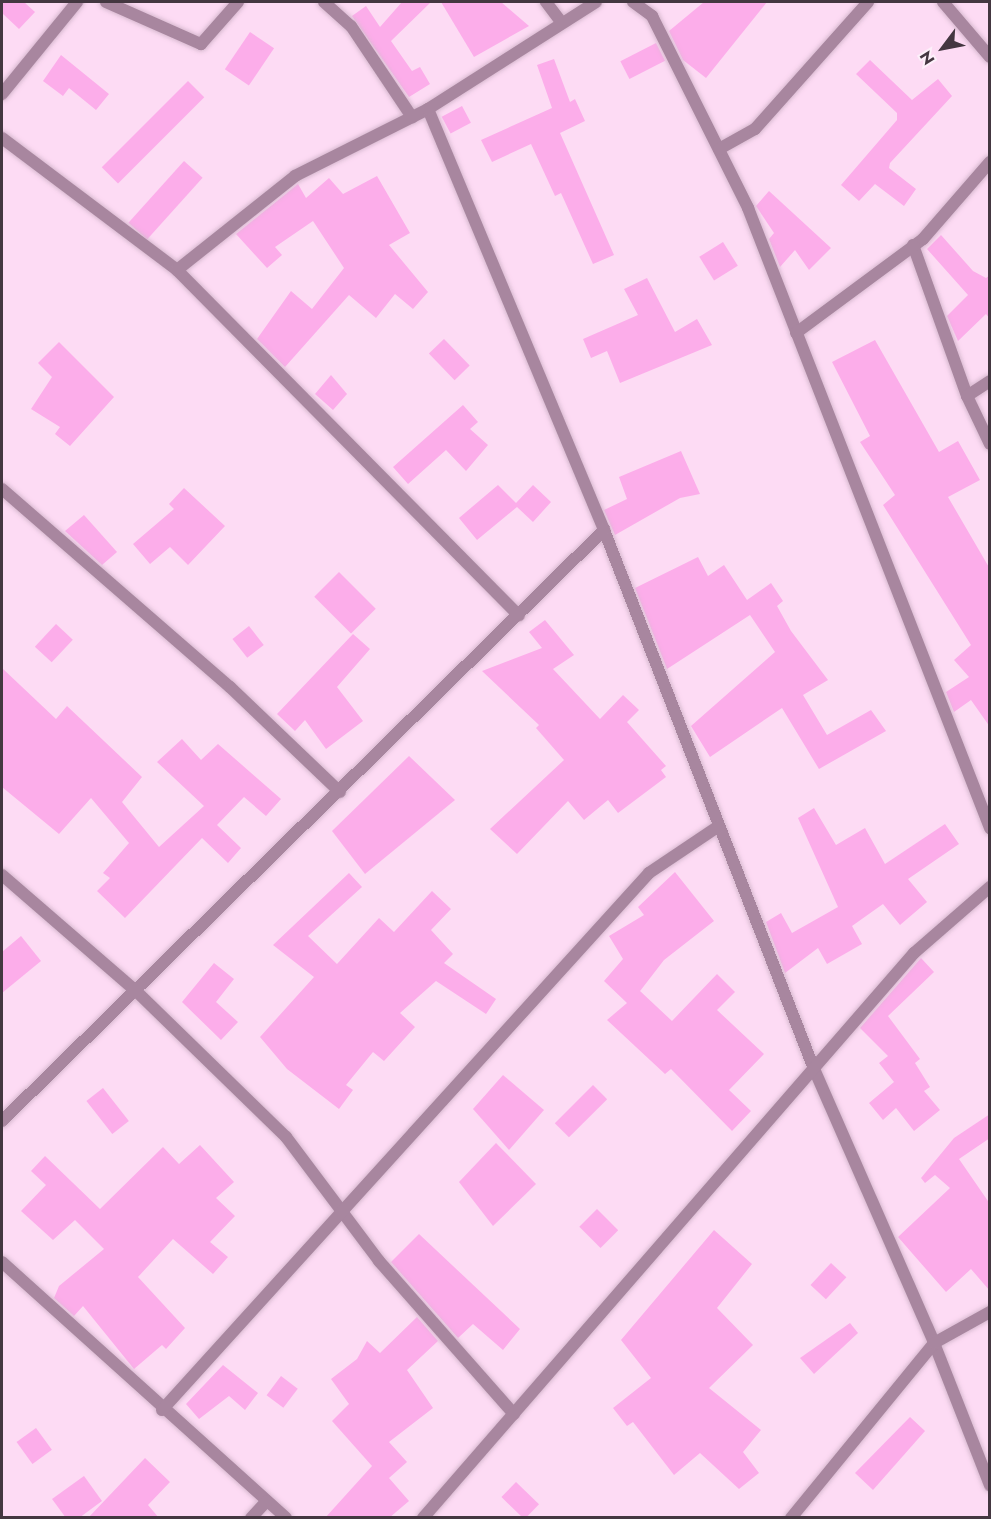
<!DOCTYPE html>
<html>
<head>
<meta charset="utf-8">
<style>
	body { margin:0 }
	#map { position:relative; width:991px; height:1519px; overflow:hidden; background:#fddbf4; font-family:Jost,sans-serif }
	div>[style] { position:absolute }
	[style*='--x'] { left:calc(var(--x)*1px); top:calc(var(--y)*1px); width:calc(var(--w)*1px); rotate:calc(var(--a)*1deg) }
	.building>* { inset:0; background:#fcadea; transform-origin:0 0 }
	.roads { filter:drop-shadow(0 0 2px #d8bad0) drop-shadow(0 0 2px #d8bad0) }
	.street>* { height:12px; margin:-6px; padding:0 6px; transform-origin:6px; border-radius:6px; background:#a8869f }
	span { translate:-50% -50%; white-space:nowrap; text-align:center; line-height:1.15; -webkit-text-stroke:4.5px #fdf0fa; paint-order:stroke }
	.frame { position:absolute; inset:0; border:3px solid #443741; pointer-events:none }
	.north { position:absolute; left:913px; top:18px; width:60px; height:60px; -webkit-text-stroke:4px #fdf0fa; paint-order:stroke; rotate:238deg; font-size:16px; font-weight:700; line-height:24px; text-align:center; color:#443741 }
	.north::after { content:''; display:block; margin:auto; width:21px; height:27px; background:#443741; clip-path:polygon(50% 0,100% 100%,50% 72%,0 100%) }
</style>
</head>
<body>
<div id="map">
	<div class="building">
		<div style="clip-path:polygon(2px 2px,24px 2px,35px 12px,19px 29px,2px 13px)"></div>
		<div style="clip-path:polygon(402px 2px,431px 2px,391px 41px,412px 71px,420px 67px,430px 84px,409px 97px,352px 16px,366px 6px,380px 27px)"></div>
		<div style="clip-path:polygon(441px 2px,501px 2px,529px 26px,474px 57px)"></div>
		<div style="clip-path:polygon(704px 2px,767px 2px,706px 78px,683px 60px,669px 31px)"></div>
		<div style="left:250px;top:32px;width:29px;height:45px;rotate:34deg"></div>
		<div style="left:656px;top:43px;width:20px;height:40px;rotate:63deg"></div>
		<div style="clip-path:polygon(61px 55px,109px 94px,96px 110px,69px 88px,63px 96px,43px 81px)"></div>
		<div style="clip-path:polygon(554px 59px,570px 102px,575px 99px,585px 121px,560px 133px,614px 255px,593px 264px,561px 193px,555px 196px,531px 144px,492px 162px,481px 140px,552px 108px,537px 65px)"></div>
		<div style="clip-path:polygon(870px 60px,912px 100px,938px 79px,952px 96px,890px 163px,889px 168px,916px 189px,904px 206px,875px 184px,859px 201px,841px 185px,897px 120px,897px 113px,856px 74px)"></div>
		<div style="left:188px;top:81px;width:23px;height:122px;rotate:45deg"></div>
		<div style="left:462px;top:106px;width:19px;height:23px;rotate:62deg"></div>
		<div style="left:184px;top:161px;width:25px;height:83px;rotate:42deg"></div>
		<div style="clip-path:polygon(377px 176px,410px 233px,389px 245px,428px 292px,413px 309px,395px 294px,376px 318px,349px 295px,285px 367px,257px 339px,291px 291px,312px 309px,344px 268px,313px 221px,275px 247px,282px 255px,267px 268px,236px 234px,298px 184px,306px 198px,329px 178px,343px 194px)"></div>
		<div style="clip-path:polygon(769px 191px,831px 248px,809px 270px,795px 250px,780px 267px,769px 239px,774px 233px,756px 206px)"></div>
		<div style="clip-path:polygon(941px 235px,973px 271px,986px 278px,990px 275px,990px 319px,986px 314px,958px 341px,947px 316px,968px 295px,927px 249px)"></div>
		<div style="left:723px;top:242px;width:28px;height:28px;rotate:58deg"></div>
		<div style="clip-path:polygon(647px 278px,675px 332px,697px 319px,712px 345px,620px 383px,607px 351px,591px 358px,583px 339px,638px 315px,624px 289px)"></div>
		<div style="left:444px;top:339px;width:37px;height:21px;rotate:46deg"></div>
		<div style="clip-path:polygon(875px 340px,939px 452px,958px 441px,980px 480px,948px 497px,990px 569px,990px 727px,971px 700px,954px 712px,946px 692px,969px 677px,954px 660px,971px 645px,883px 505px,895px 495px,860px 442px,870px 436px,832px 362px)"></div>
		<div style="clip-path:polygon(59px 342px,114px 397px,70px 446px,55px 434px,60px 427px,31px 409px,52px 377px,38px 363px)"></div>
		<div style="clip-path:polygon(331px 375px,347px 394px,333px 410px,315px 394px)"></div>
		<div style="clip-path:polygon(463px 405px,478px 422px,470px 429px,488px 445px,466px 471px,446px 450px,408px 484px,393px 467px)"></div>
		<div style="clip-path:polygon(681px 451px,700px 494px,680px 498px,615px 535px,604px 510px,627px 499px,619px 477px)"></div>
		<div style="clip-path:polygon(498px 485px,516px 503px,533px 485px,551px 502px,533px 522px,517px 507px,477px 540px,459px 518px)"></div>
		<div style="clip-path:polygon(184px 488px,225px 526px,188px 565px,170px 547px,150px 564px,133px 544px,174px 509px,169px 504px)"></div>
		<div style="clip-path:polygon(84px 515px,117px 552px,102px 565px,65px 531px)"></div>
		<div style="clip-path:polygon(698px 557px,708px 576px,724px 565px,747px 600px,771px 583px,783px 601px,777px 606px,791px 631px,828px 680px,803px 695px,827px 735px,871px 710px,886px 731px,819px 769px,782px 708px,710px 757px,691px 726px,775px 652px,750px 615px,667px 669px,635px 588px)"></div>
		<div style="left:339px;top:572px;width:52px;height:35px;rotate:45deg"></div>
		<div style="clip-path:polygon(545px 620px,574px 655px,553px 669px,600px 719px,623px 695px,639px 710px,627px 722px,666px 766px,661px 770px,666px 777px,618px 813px,608px 800px,584px 820px,568px 801px,517px 854px,490px 829px,564px 760px,536px 728px,539px 725px,482px 671px,542px 648px,529px 632px)"></div>
		<div style="left:56px;top:624px;width:23px;height:31px;rotate:43deg"></div>
		<div style="left:249px;top:626px;width:24px;height:21px;rotate:52deg"></div>
		<div style="clip-path:polygon(353px 634px,370px 649px,337px 687px,363px 721px,326px 749px,305px 720px,295px 731px,277px 714px)"></div>
		<div style="clip-path:polygon(2px 668px,56px 719px,67px 706px,142px 777px,122px 802px,159px 847px,204px 806px,157px 762px,182px 739px,201px 760px,218px 744px,281px 799px,266px 816px,244px 797px,217px 825px,241px 848px,228px 863px,202px 838px,125px 918px,97px 891px,110px 878px,103px 873px,129px 843px,91px 798px,59px 834px,2px 787px)"></div>
		<div style="clip-path:polygon(409px 756px,455px 800px,365px 874px,332px 831px)"></div>
		<div style="clip-path:polygon(814px 808px,836px 845px,865px 828px,885px 864px,945px 824px,959px 844px,908px 879px,927px 902px,900px 925px,883px 904px,852px 926px,862px 944px,827px 964px,818px 948px,785px 973px,766px 922px,781px 913px,792px 933px,838px 907px,798px 818px)"></div>
		<div style="clip-path:polygon(675px 872px,714px 921px,664px 960px,637px 995px,640px 991px,672px 1021px,717px 974px,735px 992px,717px 1010px,764px 1054px,729px 1090px,751px 1111px,732px 1131px,671px 1069px,665px 1074px,607px 1020px,627px 1003px,604px 981px,623px 959px,609px 936px,644px 915px,638px 907px)"></div>
		<div style="clip-path:polygon(349px 873px,362px 887px,308px 936px,337px 964px,379px 918px,394px 932px,432px 891px,451px 909px,431px 930px,453px 954px,444px 963px,496px 999px,486px 1014px,436px 981px,400px 1013px,415px 1027px,384px 1061px,373px 1052px,346px 1085px,353px 1090px,339px 1109px,287px 1069px,260px 1037px,314px 977px,273px 945px)"></div>
		<div style="clip-path:polygon(21px 936px,41px 961px,2px 993px,2px 952px)"></div>
		<div style="clip-path:polygon(921px 958px,934px 972px,888px 1016px,920px 1059px,915px 1063px,930px 1087px,924px 1091px,940px 1110px,914px 1131px,896px 1108px,883px 1120px,869px 1103px,894px 1082px,879px 1063px,888px 1056px,860px 1028px)"></div>
		<div style="clip-path:polygon(214px 963px,234px 979px,216px 1002px,238px 1022px,221px 1040px,182px 1002px)"></div>
		<div style="clip-path:polygon(503px 1075px,544px 1110px,509px 1150px,473px 1109px)"></div>
		<div style="left:593px;top:1085px;width:20px;height:54px;rotate:45deg"></div>
		<div style="left:103px;top:1088px;width:42px;height:21px;rotate:52deg"></div>
		<div style="clip-path:polygon(990px 1114px,990px 1138px,959px 1159px,990px 1204px,990px 1291px,971px 1269px,946px 1292px,898px 1237px,950px 1188px,935px 1175px,925px 1183px,921px 1178px,954px 1138px)"></div>
		<div style="clip-path:polygon(496px 1143px,536px 1184px,493px 1226px,459px 1182px)"></div>
		<div style="clip-path:polygon(200px 1145px,234px 1182px,216px 1198px,235px 1216px,210px 1242px,228px 1257px,213px 1274px,173px 1239px,138px 1277px,185px 1328px,166px 1349px,162px 1345px,134px 1369px,83px 1306px,74px 1316px,54px 1298px,59px 1286px,104px 1249px,75px 1220px,53px 1240px,21px 1211px,46px 1185px,31px 1171px,45px 1156px,100px 1209px,163px 1147px,179px 1164px)"></div>
		<div style="left:597px;top:1209px;width:30px;height:25px;rotate:45deg"></div>
		<div style="clip-path:polygon(714px 1230px,752px 1264px,717px 1308px,753px 1345px,709px 1388px,761px 1430px,743px 1452px,759px 1473px,739px 1489px,700px 1453px,674px 1475px,633px 1422px,627px 1426px,613px 1408px,651px 1378px,621px 1340px)"></div>
		<div style="clip-path:polygon(419px 1234px,520px 1329px,503px 1350px,473px 1324px,458px 1338px,391px 1262px)"></div>
		<div style="left:831px;top:1263px;width:21px;height:30px;rotate:43deg"></div>
		<div style="clip-path:polygon(417px 1317px,438px 1341px,407px 1370px,433px 1408px,389px 1442px,407px 1462px,389px 1478px,409px 1501px,389px 1518px,325px 1518px,372px 1466px,332px 1421px,349px 1404px,331px 1379px,357px 1359px,367px 1341px,380px 1353px)"></div>
		<div style="clip-path:polygon(850px 1323px,858px 1333px,814px 1374px,800px 1358px)"></div>
		<div style="clip-path:polygon(223px 1365px,258px 1393px,245px 1410px,229px 1396px,199px 1419px,186px 1404px)"></div>
		<div style="left:281px;top:1376px;width:21px;height:24px;rotate:37deg"></div>
		<div style="clip-path:polygon(910px 1417px,925px 1431px,873px 1490px,855px 1473px)"></div>
		<div style="left:36px;top:1428px;width:27px;height:24px;rotate:54deg"></div>
		<div style="clip-path:polygon(145px 1458px,170px 1482px,148px 1505px,159px 1518px,88px 1518px)"></div>
		<div style="clip-path:polygon(84px 1476px,102px 1501px,79px 1518px,66px 1518px,52px 1499px)"></div>
		<div style="left:516px;top:1482px;width:32px;height:21px;rotate:44deg"></div>
	</div>
	<div class="roads">
		<div class="street">
			<div style="--x:106;--y:2;--w:104;--a:23.9"></div>
			<div style="--x:201;--y:44;--w:56;--a:-48.6"></div>
			<div style="--x:324;--y:2;--w:36;--a:42"></div>
			<div style="--x:351;--y:26;--w:110;--a:56.2"></div>
			<div style="--x:546;--y:2;--w:25;--a:53"></div>
			<div style="--x:633;--y:2;--w:24;--a:36"></div>
			<div style="--x:652;--y:16;--w:215;--a:63.4"></div>
			<div style="--x:748;--y:208;--w:666;--a:68.68"></div>
			<div style="--x:943;--y:2;--w:72;--a:49.5"></div>
			<div style="--x:2;--y:94;--w:119;--a:-50.8"></div>
			<div style="--x:428;--y:109;--w:456;--a:67.3"></div>
			<div style="--x:604;--y:530;--w:578;--a:68.71"></div>
			<div style="--x:814;--y:1069;--w:299;--a:66.3"></div>
			<div style="--x:934;--y:1343;--w:153;--a:68.5"></div>
			<div style="--x:2;--y:138;--w:219;--a:37"></div>
			<div style="--x:177;--y:270;--w:486;--a:45.3"></div>
			<div style="--x:719;--y:149;--w:41;--a:-29.1"></div>
			<div style="--x:755;--y:129;--w:170;--a:-48.3"></div>
			<div style="--x:913;--y:245;--w:160;--a:70.3"></div>
			<div style="--x:967;--y:396;--w:53;--a:64.4"></div>
			<div style="--x:177;--y:270;--w:151;--a:-38.5"></div>
			<div style="--x:295;--y:176;--w:149;--a:-26.7"></div>
			<div style="--x:428;--y:109;--w:199;--a:-32.5"></div>
			<div style="--x:796;--y:333;--w:158;--a:-36.5"></div>
			<div style="--x:923;--y:239;--w:102;--a:-49"></div>
			<div style="--x:967;--y:396;--w:27;--a:-33"></div>
			<div style="--x:2;--y:489;--w:302;--a:41"></div>
			<div style="--x:230;--y:687;--w:152;--a:43.7"></div>
			<div style="--x:2;--y:875;--w:179;--a:40.9"></div>
			<div style="--x:137;--y:992;--w:208;--a:44.2"></div>
			<div style="--x:286;--y:1137;--w:155;--a:53.1"></div>
			<div style="--x:379;--y:1261;--w:204;--a:48.6"></div>
			<div style="--x:2;--y:1121;--w:844;--a:-44.47"></div>
			<div style="--x:2;--y:1262;--w:382;--a:42"></div>
			<div style="--x:162;--y:1410;--w:725;--a:-47.8"></div>
			<div style="--x:649;--y:873;--w:84;--a:-33.9"></div>
			<div style="--x:251;--y:1518;--w:23;--a:-47"></div>
			<div style="--x:423;--y:1518;--w:749;--a:-49.01"></div>
			<div style="--x:914;--y:953;--w:101;--a:-41"></div>
			<div style="--x:791;--y:1518;--w:226;--a:-50.7"></div>
			<div style="--x:934;--y:1343;--w:64;--a:-29"></div>
		</div>
	</div>
	<div class="frame"></div>
	<div class="north">N</div>
</div>
</body>
</html>
